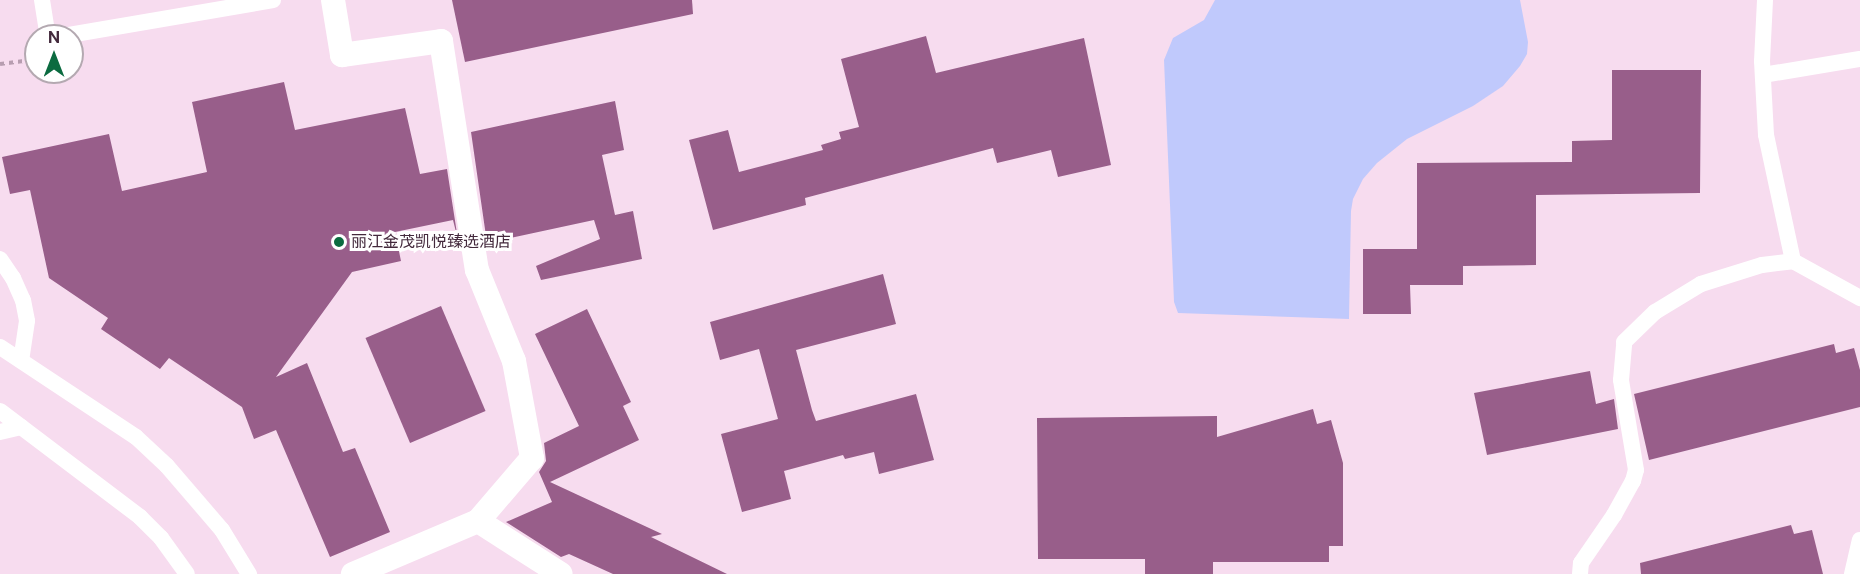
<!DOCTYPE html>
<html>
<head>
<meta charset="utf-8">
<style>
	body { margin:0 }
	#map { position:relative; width:1860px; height:574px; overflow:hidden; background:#f7dcef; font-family:"Public Sans","Noto Sans SC",sans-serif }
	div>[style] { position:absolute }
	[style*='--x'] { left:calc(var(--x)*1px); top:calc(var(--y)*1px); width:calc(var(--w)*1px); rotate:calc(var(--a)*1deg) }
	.water>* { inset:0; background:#c0c9fc }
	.building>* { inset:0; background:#985e8a; transform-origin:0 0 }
	.path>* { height:4px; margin-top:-2px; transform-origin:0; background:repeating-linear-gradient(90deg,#b79db0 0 4.5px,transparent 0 9px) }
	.service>* { height:16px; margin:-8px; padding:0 8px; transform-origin:8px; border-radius:8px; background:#fff }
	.pedestrian>* { height:24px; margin:-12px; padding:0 12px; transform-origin:12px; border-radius:12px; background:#fff }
	.dots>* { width:16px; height:16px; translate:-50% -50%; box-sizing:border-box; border:3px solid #fff; border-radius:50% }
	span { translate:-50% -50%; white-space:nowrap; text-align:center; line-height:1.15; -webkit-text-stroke:6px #fff; paint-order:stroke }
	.poi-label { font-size:16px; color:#43293c }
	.left { translate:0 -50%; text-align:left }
	.north { position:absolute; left:24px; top:24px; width:60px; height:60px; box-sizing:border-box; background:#fff; border:2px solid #b4a9b1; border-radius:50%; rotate:0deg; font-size:16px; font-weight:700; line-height:24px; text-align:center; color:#43293c }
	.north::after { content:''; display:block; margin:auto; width:21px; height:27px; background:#0b6b40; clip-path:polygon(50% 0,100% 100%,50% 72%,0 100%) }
</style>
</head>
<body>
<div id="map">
	<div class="water">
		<div style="clip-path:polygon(1215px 0,1520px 0,1528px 42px,1527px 54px,1520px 66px,1503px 86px,1473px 106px,1407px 139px,1377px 163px,1363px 179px,1353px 199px,1351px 211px,1349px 319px,1178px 313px,1174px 302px,1164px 60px,1173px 38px,1204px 20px)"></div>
	</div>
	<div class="building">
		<div style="clip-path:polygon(452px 0,692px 0,693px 14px,465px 62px)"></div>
		<div style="clip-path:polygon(926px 36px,936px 73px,1084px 38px,1111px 165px,1058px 177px,1051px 150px,997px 163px,993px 148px,805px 198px,806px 205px,713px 230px,689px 140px,728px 130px,739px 172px,823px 150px,821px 145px,841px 139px,839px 132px,859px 127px,841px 59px)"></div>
		<div style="clip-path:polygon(1612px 70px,1701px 70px,1700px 193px,1536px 195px,1536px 265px,1463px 266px,1463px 285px,1410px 285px,1411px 314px,1363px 314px,1363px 249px,1417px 249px,1417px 163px,1572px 162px,1572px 141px,1612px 140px)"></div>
		<div style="clip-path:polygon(284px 82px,295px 130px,405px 108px,420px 174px,447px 169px,458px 240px,453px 220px,395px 232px,401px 261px,352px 272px,276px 377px,307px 363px,343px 452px,355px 448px,390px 532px,330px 557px,276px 430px,254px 439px,242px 407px,169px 358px,160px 369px,101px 329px,108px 318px,49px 278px,30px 190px,10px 194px,2px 157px,109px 134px,122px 191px,207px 172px,192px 102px)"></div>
		<div style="clip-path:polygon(615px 101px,624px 150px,602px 155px,615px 215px,633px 211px,642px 259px,541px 280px,536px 266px,600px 239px,594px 220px,487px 243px,471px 132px)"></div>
		<div style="clip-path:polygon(883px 274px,896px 324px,796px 350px,812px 410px,816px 421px,916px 394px,934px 460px,879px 474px,874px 452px,845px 459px,843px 455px,784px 471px,791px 499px,742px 512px,721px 434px,778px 419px,759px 349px,720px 360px,710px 322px)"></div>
		<div style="left:441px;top:306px;width:114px;height:82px;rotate:67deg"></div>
		<div style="clip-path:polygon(587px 309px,631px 402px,623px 406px,639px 440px,550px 482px,662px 534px,651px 537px,727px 574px,613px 574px,569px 554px,561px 557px,506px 522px,552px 502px,539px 472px,546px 461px,544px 443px,579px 426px,535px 334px)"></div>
		<div style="clip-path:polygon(1834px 344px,1836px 353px,1854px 348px,1860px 370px,1860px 407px,1649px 460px,1634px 394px)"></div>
		<div style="clip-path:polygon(1590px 371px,1596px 404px,1614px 399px,1618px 429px,1487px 455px,1474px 393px)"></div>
		<div style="clip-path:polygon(1313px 409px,1317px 424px,1331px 420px,1343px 463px,1343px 546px,1329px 546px,1329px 562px,1213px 562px,1213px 574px,1145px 574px,1145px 559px,1038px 559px,1037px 418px,1217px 416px,1217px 437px)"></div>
		<div style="clip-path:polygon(1791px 525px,1794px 534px,1812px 530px,1823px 574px,1641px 574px,1640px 563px)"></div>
	</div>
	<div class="path">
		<div style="--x:0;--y:64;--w:32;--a:-7"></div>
	</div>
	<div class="service">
		<div style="--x:42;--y:0;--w:36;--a:81"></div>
		<div style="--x:1765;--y:0;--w:61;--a:92.8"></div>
		<div style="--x:1762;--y:61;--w:74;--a:86.9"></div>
		<div style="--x:1766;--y:135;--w:129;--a:77.9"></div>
		<div style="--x:63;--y:36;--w:213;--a:-9.7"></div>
		<div style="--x:1763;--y:75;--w:98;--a:-9.4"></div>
		<div style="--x:0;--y:259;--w:23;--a:56"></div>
		<div style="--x:13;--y:278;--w:24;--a:66"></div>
		<div style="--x:23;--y:300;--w:21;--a:79"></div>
		<div style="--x:27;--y:321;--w:40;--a:98.5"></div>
		<div style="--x:0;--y:347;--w:163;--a:33.5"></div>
		<div style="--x:136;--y:437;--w:42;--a:43.1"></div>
		<div style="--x:167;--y:466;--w:84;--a:49.3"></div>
		<div style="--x:222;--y:530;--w:52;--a:58.5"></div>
		<div style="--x:0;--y:411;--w:176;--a:37.1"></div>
		<div style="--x:140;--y:517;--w:30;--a:45"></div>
		<div style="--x:161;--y:538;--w:44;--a:54.2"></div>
		<div style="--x:0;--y:432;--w:22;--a:-13"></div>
		<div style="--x:1580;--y:574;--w:11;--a:-85"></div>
		<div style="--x:1581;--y:563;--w:58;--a:-55.5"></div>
		<div style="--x:1614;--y:515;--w:39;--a:-61"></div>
		<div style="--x:1633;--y:481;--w:11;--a:-75"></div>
		<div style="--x:1636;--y:470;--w:91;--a:-99.5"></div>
		<div style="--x:1621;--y:380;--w:38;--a:-85"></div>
		<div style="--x:1624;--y:342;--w:43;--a:-44.1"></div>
		<div style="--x:1655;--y:312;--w:54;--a:-31.3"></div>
		<div style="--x:1701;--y:284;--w:64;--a:-17.3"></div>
		<div style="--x:1762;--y:265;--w:31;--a:-7"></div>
		<div style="--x:1793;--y:261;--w:77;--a:28.9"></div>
		<div style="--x:1852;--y:574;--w:35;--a:-77"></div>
	</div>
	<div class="pedestrian">
		<div style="--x:333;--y:0;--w:56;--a:80.7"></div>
		<div style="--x:342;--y:55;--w:100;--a:-8"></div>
		<div style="--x:441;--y:41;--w:232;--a:81.1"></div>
		<div style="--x:477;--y:270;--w:98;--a:67.9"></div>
		<div style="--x:514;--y:361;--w:99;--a:79.5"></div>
		<div style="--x:532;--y:458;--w:83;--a:130.6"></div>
		<div style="--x:478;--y:521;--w:136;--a:157"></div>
		<div style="--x:478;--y:521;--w:98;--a:32.6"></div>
	</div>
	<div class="dots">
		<div style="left:339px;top:242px;background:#0b6b40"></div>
	</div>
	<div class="poi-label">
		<span class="left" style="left:351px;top:242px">丽江金茂凯悦臻选酒店</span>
	</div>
	<div class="north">N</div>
</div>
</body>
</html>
